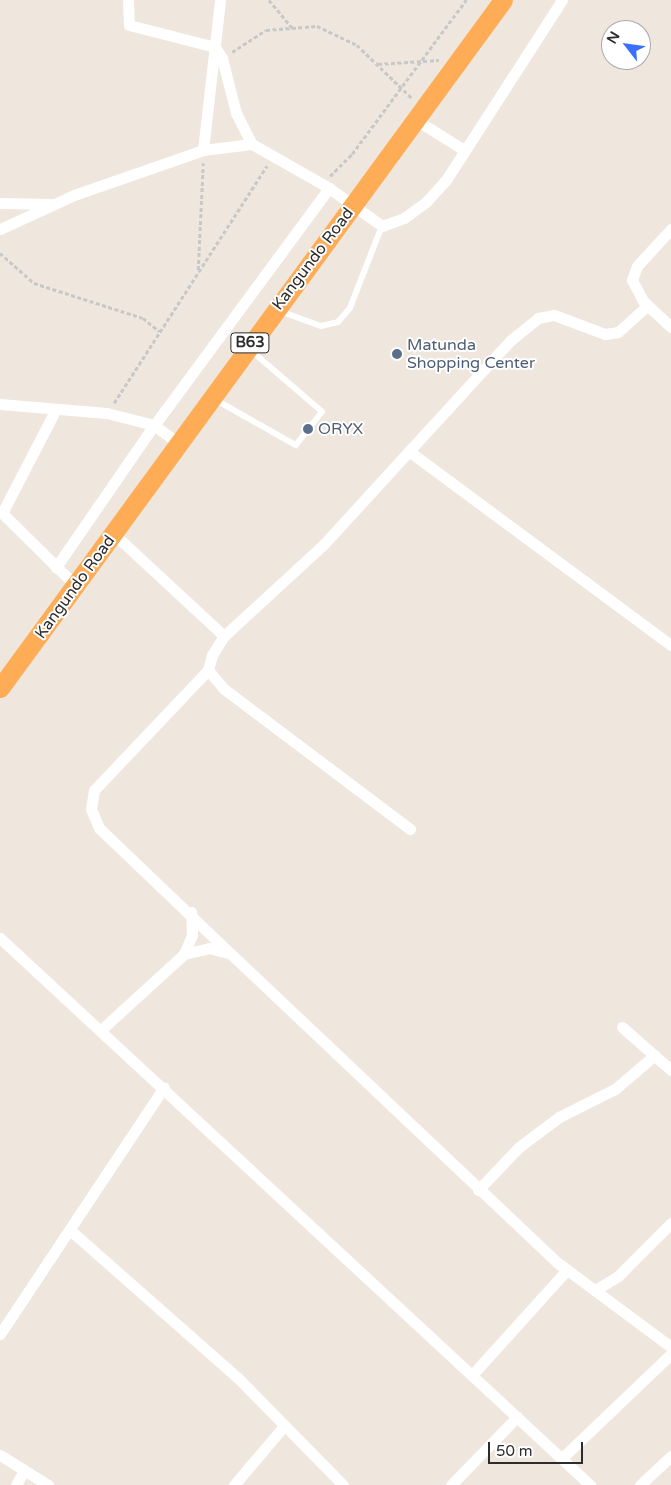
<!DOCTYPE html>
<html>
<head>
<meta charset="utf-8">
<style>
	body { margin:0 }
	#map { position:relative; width:671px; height:1485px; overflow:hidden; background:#efe6dd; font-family:"Varela Round",sans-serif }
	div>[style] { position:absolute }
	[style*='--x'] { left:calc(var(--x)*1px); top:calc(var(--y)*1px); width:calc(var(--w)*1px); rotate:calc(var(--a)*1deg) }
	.path>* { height:2.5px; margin-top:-1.25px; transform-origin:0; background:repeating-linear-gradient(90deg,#c8c8c8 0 4px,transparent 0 6.5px) }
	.service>* { height:5.5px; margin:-2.75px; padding:0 2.75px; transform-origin:2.75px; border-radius:2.75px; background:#fff }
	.minor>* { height:11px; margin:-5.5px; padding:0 5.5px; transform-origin:5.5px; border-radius:5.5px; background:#fff }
	.trunk>* { height:19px; margin:-9.5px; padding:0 9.5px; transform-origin:9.5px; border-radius:9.5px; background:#feac55 }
	.dots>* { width:14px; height:14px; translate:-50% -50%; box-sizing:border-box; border:2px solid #fff; border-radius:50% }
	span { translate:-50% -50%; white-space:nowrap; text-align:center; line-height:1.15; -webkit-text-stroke:4px #fff; paint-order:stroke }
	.shield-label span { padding:1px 4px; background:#fff; border:1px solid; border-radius:4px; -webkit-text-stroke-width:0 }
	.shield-label { font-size:15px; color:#2c2c2c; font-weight:700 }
	.street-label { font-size:16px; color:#2c2c2c }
	.service-label { font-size:16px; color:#4e5e75 }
	.left { translate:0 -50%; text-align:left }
	.north { position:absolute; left:601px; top:20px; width:50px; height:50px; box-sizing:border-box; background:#fff; border:1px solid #ababab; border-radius:50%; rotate:300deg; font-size:14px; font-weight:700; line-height:20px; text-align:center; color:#2c2c2c }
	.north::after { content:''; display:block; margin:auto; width:18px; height:22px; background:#3a70ff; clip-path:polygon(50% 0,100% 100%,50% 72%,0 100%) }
	.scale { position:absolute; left:488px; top:1442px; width:95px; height:22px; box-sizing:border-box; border:2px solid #2c2c2c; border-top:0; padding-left:6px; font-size:15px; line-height:18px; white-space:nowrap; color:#2c2c2c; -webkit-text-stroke:4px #fff; paint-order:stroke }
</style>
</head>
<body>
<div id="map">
	<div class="path">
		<div style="--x:269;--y:0;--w:38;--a:50"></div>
		<div style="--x:232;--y:52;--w:40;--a:-32.9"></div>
		<div style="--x:266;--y:30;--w:51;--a:-4.5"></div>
		<div style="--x:317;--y:26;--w:44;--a:25.4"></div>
		<div style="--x:357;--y:45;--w:78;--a:44"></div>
		<div style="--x:378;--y:64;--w:61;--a:-3.8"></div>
		<div style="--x:330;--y:176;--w:31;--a:-45"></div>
		<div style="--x:352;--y:154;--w:192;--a:-53.5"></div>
		<div style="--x:0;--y:253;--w:45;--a:41.4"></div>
		<div style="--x:34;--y:283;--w:114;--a:17.8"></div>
		<div style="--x:143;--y:318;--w:21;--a:39"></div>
		<div style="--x:198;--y:270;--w:107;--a:-87.3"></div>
		<div style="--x:114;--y:403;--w:282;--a:-57.2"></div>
	</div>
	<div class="service">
		<div style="--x:280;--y:311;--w:44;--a:20.1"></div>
		<div style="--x:321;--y:326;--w:17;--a:-13"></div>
		<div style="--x:338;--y:322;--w:18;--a:-49"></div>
		<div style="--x:350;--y:308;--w:88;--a:-68.7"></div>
		<div style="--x:216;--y:400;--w:92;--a:29.4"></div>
		<div style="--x:296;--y:445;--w:42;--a:-51.8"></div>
		<div style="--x:322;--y:412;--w:95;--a:-139.3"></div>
	</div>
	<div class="minor">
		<div style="--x:128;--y:0;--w:25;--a:88"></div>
		<div style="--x:129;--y:25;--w:89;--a:14.3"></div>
		<div style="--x:215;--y:47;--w:13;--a:58"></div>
		<div style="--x:222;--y:58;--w:57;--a:75.7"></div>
		<div style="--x:236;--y:113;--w:35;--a:63"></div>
		<div style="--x:252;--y:144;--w:89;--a:29.7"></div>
		<div style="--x:329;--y:188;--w:295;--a:126.4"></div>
		<div style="--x:154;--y:425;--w:31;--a:37"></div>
		<div style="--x:416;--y:120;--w:57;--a:32"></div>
		<div style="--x:203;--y:150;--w:151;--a:-83.5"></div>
		<div style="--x:329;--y:188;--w:65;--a:35.6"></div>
		<div style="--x:382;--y:226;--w:23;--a:-20"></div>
		<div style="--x:404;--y:218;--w:27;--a:-36"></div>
		<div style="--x:426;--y:202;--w:30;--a:-48"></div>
		<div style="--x:446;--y:180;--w:214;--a:-57.2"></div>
		<div style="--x:0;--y:203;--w:51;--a:1.1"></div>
		<div style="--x:0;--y:229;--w:81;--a:-24.7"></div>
		<div style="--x:74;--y:195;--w:137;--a:-19.2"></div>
		<div style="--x:203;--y:150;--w:49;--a:-7"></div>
		<div style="--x:671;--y:229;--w:50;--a:132.6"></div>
		<div style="--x:637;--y:266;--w:15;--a:110"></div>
		<div style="--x:632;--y:280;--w:24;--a:62"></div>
		<div style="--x:643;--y:301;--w:38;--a:43"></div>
		<div style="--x:0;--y:404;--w:107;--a:4.8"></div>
		<div style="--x:107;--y:413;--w:49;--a:14.3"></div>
		<div style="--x:154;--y:425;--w:173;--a:124.6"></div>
		<div style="--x:56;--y:409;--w:117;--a:117.4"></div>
		<div style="--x:2;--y:513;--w:103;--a:44.6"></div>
		<div style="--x:410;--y:452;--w:325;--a:36.5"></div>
		<div style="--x:114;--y:534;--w:150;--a:42.8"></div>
		<div style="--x:208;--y:670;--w:166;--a:133.5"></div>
		<div style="--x:94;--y:790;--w:19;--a:99"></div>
		<div style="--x:91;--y:809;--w:21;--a:67"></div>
		<div style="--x:99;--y:828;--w:182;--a:43.7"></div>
		<div style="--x:410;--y:829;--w:233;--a:-143"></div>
		<div style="--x:224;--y:689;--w:25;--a:-130"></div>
		<div style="--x:208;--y:670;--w:16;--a:-75"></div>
		<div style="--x:212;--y:655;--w:22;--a:-58"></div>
		<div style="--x:224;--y:636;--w:134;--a:-42.6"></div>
		<div style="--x:323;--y:545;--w:278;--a:-47.5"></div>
		<div style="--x:511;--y:340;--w:35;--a:-39"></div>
		<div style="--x:538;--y:318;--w:16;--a:-11"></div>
		<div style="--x:554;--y:315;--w:54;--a:20.4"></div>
		<div style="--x:605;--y:334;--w:13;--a:-9"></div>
		<div style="--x:618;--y:332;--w:40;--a:-42"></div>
		<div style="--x:0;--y:938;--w:805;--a:42.83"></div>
		<div style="--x:184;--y:954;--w:21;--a:-67"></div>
		<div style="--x:192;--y:935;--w:23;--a:-92"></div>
		<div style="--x:622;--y:1027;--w:65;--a:41.3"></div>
		<div style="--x:102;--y:1029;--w:111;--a:-42.4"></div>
		<div style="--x:184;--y:954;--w:26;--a:-13"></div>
		<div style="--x:209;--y:948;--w:23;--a:15"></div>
		<div style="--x:231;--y:954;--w:450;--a:43.4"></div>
		<div style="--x:558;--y:1263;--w:141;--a:36.6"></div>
		<div style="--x:478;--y:1190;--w:59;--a:-46.4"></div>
		<div style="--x:519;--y:1147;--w:50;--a:-36.9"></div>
		<div style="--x:559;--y:1117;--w:63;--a:-26.6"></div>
		<div style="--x:615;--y:1089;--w:52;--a:-40.4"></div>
		<div style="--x:70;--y:1230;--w:224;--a:41.4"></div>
		<div style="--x:238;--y:1378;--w:150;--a:45.5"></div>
		<div style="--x:595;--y:1290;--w:27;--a:-31"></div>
		<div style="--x:618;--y:1276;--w:75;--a:-45"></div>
		<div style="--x:0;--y:1334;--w:296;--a:-56.4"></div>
		<div style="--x:472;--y:1375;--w:142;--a:-47.9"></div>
		<div style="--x:0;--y:1455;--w:57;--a:32"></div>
		<div style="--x:562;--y:1458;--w:151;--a:-43.7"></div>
		<div style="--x:16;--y:1485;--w:17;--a:-62"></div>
		<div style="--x:234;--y:1485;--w:76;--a:-49.8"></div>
		<div style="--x:451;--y:1485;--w:95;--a:-45.9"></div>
		<div style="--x:640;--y:1485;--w:42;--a:-43.1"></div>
	</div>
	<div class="trunk">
		<div style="--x:0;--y:688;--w:852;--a:-53.83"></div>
	</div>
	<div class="dots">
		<div style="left:397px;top:354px;background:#5c6f8a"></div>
		<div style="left:308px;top:429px;background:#5c6f8a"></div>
	</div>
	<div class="shield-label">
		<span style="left:250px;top:343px">B63</span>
	</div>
	<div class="street-label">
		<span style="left:313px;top:259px;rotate:-53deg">Kangundo Road</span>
		<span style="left:75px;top:587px;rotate:-54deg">Kangundo Road</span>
	</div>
	<div class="service-label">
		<span class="left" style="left:407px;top:354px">Matunda<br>Shopping Center</span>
		<span class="left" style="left:318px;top:429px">ORYX</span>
	</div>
	<div class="north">N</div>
	<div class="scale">50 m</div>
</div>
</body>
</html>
